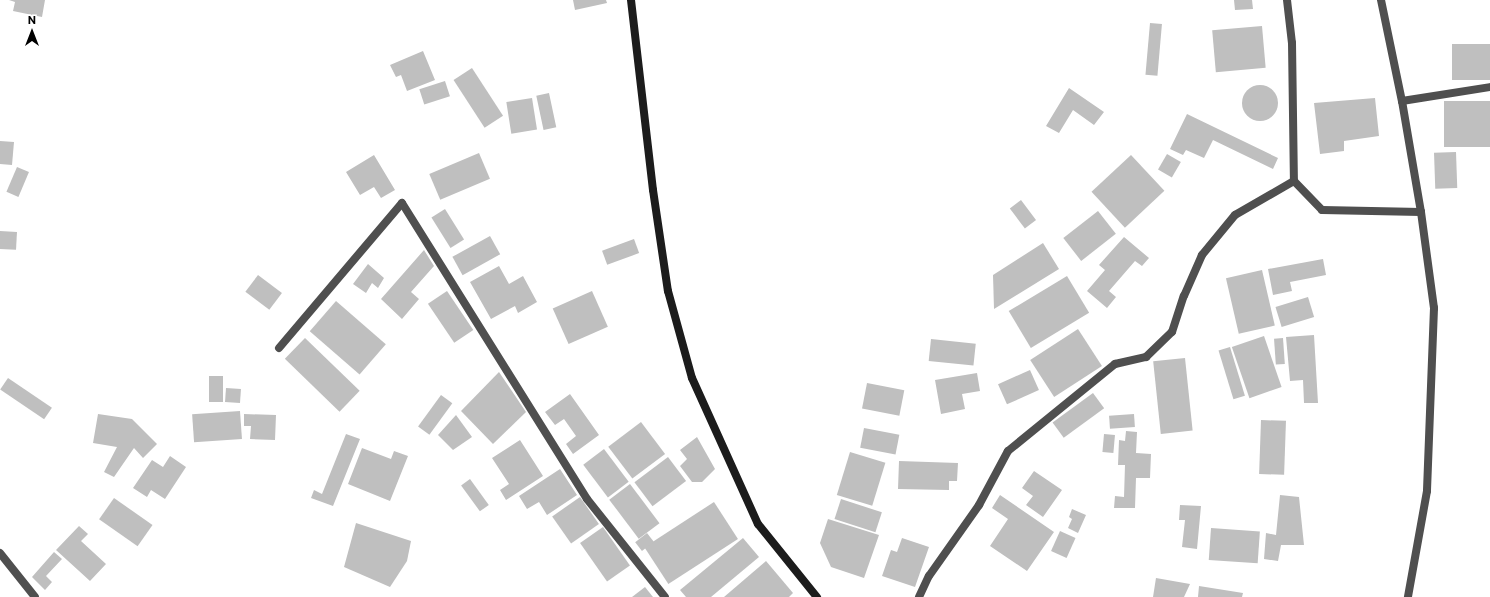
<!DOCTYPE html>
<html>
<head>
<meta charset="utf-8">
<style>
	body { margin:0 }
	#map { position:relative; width:1490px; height:597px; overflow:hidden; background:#fff; font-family:Commissioner,sans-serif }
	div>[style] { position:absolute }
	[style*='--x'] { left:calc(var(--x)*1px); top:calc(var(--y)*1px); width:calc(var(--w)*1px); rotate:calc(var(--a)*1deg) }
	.building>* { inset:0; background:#bfbfbf; transform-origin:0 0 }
	.round { border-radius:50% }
	.minor>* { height:8px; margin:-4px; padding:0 4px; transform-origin:4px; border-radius:4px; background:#4f4f4f }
	.secondary>* { height:8px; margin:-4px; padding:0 4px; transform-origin:4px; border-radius:4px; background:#1c1c1c }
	span { translate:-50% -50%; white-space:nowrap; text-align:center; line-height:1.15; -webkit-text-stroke:3px #fff; paint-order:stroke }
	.north { position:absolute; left:12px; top:12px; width:40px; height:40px; -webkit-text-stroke:3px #fff; paint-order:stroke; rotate:0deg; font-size:11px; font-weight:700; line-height:16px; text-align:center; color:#000 }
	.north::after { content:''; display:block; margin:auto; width:14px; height:18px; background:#000; clip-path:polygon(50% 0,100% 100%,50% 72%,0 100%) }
</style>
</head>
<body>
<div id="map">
	<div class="building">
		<div style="clip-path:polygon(9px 0,45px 0,42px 17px,13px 11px,15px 2px)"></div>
		<div style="clip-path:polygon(573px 0,606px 0,607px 3px,575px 10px)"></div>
		<div style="clip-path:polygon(1234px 0,1252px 0,1253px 9px,1235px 10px)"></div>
		<div style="left:1150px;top:23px;width:12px;height:52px;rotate:5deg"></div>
		<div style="left:1262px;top:26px;width:42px;height:50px;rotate:85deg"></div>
		<div style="left:1490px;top:44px;width:36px;height:38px;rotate:90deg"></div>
		<div style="clip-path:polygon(423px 51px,435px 80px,407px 91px,401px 75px,396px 77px,390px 65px)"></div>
		<div style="left:472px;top:68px;width:57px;height:22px;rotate:57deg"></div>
		<div style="left:445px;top:81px;width:16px;height:27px;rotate:72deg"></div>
		<div class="round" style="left:1242px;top:85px;width:36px;height:36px"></div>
		<div style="clip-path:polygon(1069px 88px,1104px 112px,1094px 125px,1073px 110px,1059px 133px,1046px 126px)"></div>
		<div style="left:549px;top:93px;width:35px;height:13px;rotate:78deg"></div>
		<div style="left:532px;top:98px;width:32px;height:26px;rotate:81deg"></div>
		<div style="clip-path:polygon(1375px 98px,1379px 136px,1344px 141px,1344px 151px,1320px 154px,1314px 103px)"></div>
		<div style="left:1490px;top:101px;width:46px;height:46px;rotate:90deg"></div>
		<div style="clip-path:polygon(1187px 114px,1278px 158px,1273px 169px,1213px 140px,1204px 158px,1186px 150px,1183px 155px,1170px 149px)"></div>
		<div style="clip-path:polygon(0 141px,14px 142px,12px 165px,0 164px)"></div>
		<div style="left:1456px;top:152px;width:36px;height:22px;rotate:88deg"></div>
		<div style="left:479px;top:153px;width:28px;height:54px;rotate:67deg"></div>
		<div style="left:1167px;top:154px;width:16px;height:18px;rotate:30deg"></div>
		<div style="clip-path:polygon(374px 155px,395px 190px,381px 198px,374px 187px,360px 195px,346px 172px)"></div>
		<div style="left:1131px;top:155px;width:49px;height:54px;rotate:47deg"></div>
		<div style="left:17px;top:167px;width:13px;height:27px;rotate:23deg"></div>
		<div style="left:1021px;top:200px;width:25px;height:14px;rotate:53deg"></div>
		<div style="left:445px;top:209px;width:36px;height:16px;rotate:58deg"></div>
		<div style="left:1098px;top:211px;width:29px;height:44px;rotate:52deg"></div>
		<div style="left:0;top:231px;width:17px;height:18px;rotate:3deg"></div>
		<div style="left:490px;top:236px;width:21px;height:43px;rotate:61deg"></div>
		<div style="clip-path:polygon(1124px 237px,1149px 258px,1142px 266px,1135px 261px,1109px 291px,1116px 297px,1107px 308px,1087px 291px,1105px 270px,1099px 265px)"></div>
		<div style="left:634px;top:239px;width:15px;height:34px;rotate:70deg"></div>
		<div style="clip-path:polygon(1043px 243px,1059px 269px,994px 309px,993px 275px)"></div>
		<div style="clip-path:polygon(424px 250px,434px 266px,411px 292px,419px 299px,402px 319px,381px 299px)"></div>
		<div style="clip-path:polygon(1323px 259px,1326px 275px,1290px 282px,1292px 291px,1273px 295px,1268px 269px)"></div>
		<div style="clip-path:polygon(368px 264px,384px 278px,378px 288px,372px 283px,366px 293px,353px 284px)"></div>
		<div style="clip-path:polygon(499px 266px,509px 284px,523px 276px,537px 302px,518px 313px,515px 306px,491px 319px,470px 282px)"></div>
		<div style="left:1262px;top:270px;width:57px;height:37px;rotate:77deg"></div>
		<div style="left:258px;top:275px;width:30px;height:21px;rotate:37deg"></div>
		<div style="left:1067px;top:276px;width:43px;height:68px;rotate:59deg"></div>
		<div style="left:447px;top:291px;width:47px;height:23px;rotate:56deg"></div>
		<div style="left:592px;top:291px;width:39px;height:43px;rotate:66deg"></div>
		<div style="left:1308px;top:297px;width:21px;height:34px;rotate:73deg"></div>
		<div style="left:336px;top:301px;width:66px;height:40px;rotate:41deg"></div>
		<div style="left:1078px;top:329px;width:44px;height:57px;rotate:57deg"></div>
		<div style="clip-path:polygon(1314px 335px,1318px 403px,1304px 403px,1303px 380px,1290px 381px,1286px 337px)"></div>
		<div style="left:1264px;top:336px;width:54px;height:34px;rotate:71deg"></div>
		<div style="left:305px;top:338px;width:76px;height:29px;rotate:44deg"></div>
		<div style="left:1283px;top:338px;width:26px;height:9px;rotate:86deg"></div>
		<div style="left:931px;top:339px;width:45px;height:22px;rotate:6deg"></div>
		<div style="left:1230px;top:347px;width:51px;height:12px;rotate:73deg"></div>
		<div style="left:1185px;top:358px;width:73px;height:32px;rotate:84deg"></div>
		<div style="left:1030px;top:370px;width:22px;height:35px;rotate:66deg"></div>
		<div style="clip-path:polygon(499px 372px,526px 412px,493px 444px,461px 411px)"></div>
		<div style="clip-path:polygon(977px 373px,980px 391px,962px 394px,965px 409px,941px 414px,935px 380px)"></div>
		<div style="left:209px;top:376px;width:14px;height:26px"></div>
		<div style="left:8px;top:378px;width:53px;height:14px;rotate:34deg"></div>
		<div style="left:867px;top:383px;width:38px;height:26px;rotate:11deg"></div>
		<div style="left:226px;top:388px;width:15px;height:14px;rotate:4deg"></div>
		<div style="left:1093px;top:393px;width:19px;height:50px;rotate:54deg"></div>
		<div style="clip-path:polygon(570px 394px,599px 435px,573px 454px,566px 444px,576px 436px,564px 419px,555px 425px,545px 412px)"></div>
		<div style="left:441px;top:395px;width:14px;height:39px;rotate:36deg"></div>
		<div style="left:240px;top:411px;width:28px;height:48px;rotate:86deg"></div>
		<div style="clip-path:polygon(98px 414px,132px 419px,157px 444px,143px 458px,134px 448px,114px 477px,104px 472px,117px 447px,93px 443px)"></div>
		<div style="clip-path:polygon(244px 414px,276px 415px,275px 440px,250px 439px,251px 426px,244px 426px)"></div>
		<div style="left:1134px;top:414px;width:13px;height:25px;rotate:86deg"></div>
		<div style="clip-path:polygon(456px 415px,472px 437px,453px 450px,438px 435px)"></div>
		<div style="left:1261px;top:420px;width:25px;height:54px;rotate:2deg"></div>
		<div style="left:641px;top:422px;width:40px;height:41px;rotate:53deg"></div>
		<div style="left:864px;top:428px;width:36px;height:20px;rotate:11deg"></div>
		<div style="clip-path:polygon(1126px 431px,1137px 432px,1136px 453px,1151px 454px,1150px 478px,1136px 478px,1135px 508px,1114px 508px,1115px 496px,1124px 497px,1125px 465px,1118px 465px,1119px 440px,1125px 441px)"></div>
		<div style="clip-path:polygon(346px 434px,360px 439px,333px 506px,311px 498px,314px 490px,322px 494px)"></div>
		<div style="left:1104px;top:434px;width:11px;height:18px;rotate:5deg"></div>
		<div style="clip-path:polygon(697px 437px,715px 469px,702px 482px,692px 482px,680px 466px,687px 459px,680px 450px)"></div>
		<div style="clip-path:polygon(520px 440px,543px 476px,506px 500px,500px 490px,509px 484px,492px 458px)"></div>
		<div style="clip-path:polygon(362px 448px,391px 459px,394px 451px,408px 456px,390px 501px,348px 484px)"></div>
		<div style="left:604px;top:449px;width:41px;height:26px;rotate:53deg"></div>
		<div style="left:850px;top:452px;width:37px;height:45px;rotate:17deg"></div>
		<div style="clip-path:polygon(170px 456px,186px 467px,165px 499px,151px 490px,147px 497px,133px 488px,152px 460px,163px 467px)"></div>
		<div style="left:668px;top:457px;width:30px;height:42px;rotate:53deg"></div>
		<div style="clip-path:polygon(899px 461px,958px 463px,957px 481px,949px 481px,949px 490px,898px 489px)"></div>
		<div style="clip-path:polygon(560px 469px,577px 495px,547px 515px,539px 502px,527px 509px,519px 496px)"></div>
		<div style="clip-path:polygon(1034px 471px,1062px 490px,1043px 517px,1026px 505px,1033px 496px,1022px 488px)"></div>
		<div style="left:470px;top:479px;width:32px;height:11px;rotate:54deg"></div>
		<div style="left:630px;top:484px;width:49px;height:26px;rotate:53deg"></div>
		<div style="clip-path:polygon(1000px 495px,1054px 532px,1027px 571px,990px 546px,1008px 519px,992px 508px)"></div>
		<div style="clip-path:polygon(1280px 495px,1299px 497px,1304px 545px,1281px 545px,1278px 561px,1264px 559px,1266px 533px,1276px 535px)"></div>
		<div style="left:580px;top:497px;width:33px;height:34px;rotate:55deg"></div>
		<div style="left:114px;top:498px;width:47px;height:26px;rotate:35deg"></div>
		<div style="left:841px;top:499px;width:43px;height:21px;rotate:18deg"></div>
		<div style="left:714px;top:502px;width:44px;height:83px;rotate:57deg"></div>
		<div style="clip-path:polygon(1180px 505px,1201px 506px,1197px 549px,1182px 547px,1185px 520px,1179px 520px)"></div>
		<div style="clip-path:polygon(1072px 509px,1086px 515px,1078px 533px,1068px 528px,1072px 519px,1069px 517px)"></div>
		<div style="clip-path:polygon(828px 519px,879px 535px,864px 578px,831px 567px,820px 543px)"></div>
		<div style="clip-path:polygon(356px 523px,411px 541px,407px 561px,390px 587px,344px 567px)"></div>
		<div style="clip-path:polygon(79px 526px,88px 534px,81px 541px,106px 564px,90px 581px,56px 550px)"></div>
		<div style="left:603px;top:527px;width:47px;height:28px;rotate:55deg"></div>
		<div style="left:1211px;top:528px;width:49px;height:32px;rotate:4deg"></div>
		<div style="left:1060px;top:531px;width:17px;height:22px;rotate:24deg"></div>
		<div style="left:647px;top:533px;width:11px;height:15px;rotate:52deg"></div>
		<div style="clip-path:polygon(743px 538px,759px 557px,711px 597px,686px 597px,680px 590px)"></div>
		<div style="clip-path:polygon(902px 538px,929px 547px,915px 587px,882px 576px,891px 550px,897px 552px)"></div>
		<div style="clip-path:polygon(54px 552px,62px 559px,46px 576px,52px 582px,45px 590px,32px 577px)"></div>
		<div style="clip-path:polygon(766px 561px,793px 593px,789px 597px,724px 597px)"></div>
		<div style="clip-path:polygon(1156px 578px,1190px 584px,1184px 597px,1153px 597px)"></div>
		<div style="clip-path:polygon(1199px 586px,1243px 593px,1242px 597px,1198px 597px)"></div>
		<div style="clip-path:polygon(645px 587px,653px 597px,632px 597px)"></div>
	</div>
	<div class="minor">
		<div style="--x:1287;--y:0;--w:43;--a:83.4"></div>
		<div style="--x:1292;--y:43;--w:138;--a:89.2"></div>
		<div style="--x:1294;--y:181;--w:40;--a:46"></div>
		<div style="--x:1322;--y:210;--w:99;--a:1.2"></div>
		<div style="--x:1381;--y:0;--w:103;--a:78.3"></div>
		<div style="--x:1402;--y:101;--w:113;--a:80.3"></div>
		<div style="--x:1421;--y:212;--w:97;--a:82.3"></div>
		<div style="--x:1434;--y:308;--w:183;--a:92.2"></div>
		<div style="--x:1427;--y:491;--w:108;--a:100.2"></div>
		<div style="--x:1402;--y:101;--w:89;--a:-9"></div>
		<div style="--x:279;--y:348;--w:190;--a:-49.7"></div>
		<div style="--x:402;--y:203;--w:349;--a:58"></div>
		<div style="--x:587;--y:499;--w:125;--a:51.5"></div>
		<div style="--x:0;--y:553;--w:56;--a:51.5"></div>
		<div style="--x:919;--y:597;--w:23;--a:-65"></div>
		<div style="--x:929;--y:576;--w:87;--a:-54.8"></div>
		<div style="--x:979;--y:505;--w:61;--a:-61.8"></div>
		<div style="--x:1008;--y:451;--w:138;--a:-39.1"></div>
		<div style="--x:1115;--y:364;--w:32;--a:-13"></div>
		<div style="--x:1146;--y:357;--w:36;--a:-44"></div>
		<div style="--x:1172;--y:332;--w:38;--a:-72"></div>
		<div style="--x:1184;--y:296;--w:45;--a:-66.3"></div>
		<div style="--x:1202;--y:255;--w:52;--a:-50.5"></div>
		<div style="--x:1235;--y:215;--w:68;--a:-30"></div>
	</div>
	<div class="secondary">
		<div style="--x:631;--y:0;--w:191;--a:83.4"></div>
		<div style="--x:653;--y:190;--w:102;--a:81.6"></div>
		<div style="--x:668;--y:291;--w:90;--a:74.6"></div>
		<div style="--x:692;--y:378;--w:160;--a:65.7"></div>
		<div style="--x:758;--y:524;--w:94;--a:51.1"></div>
	</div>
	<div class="north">N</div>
</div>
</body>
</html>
